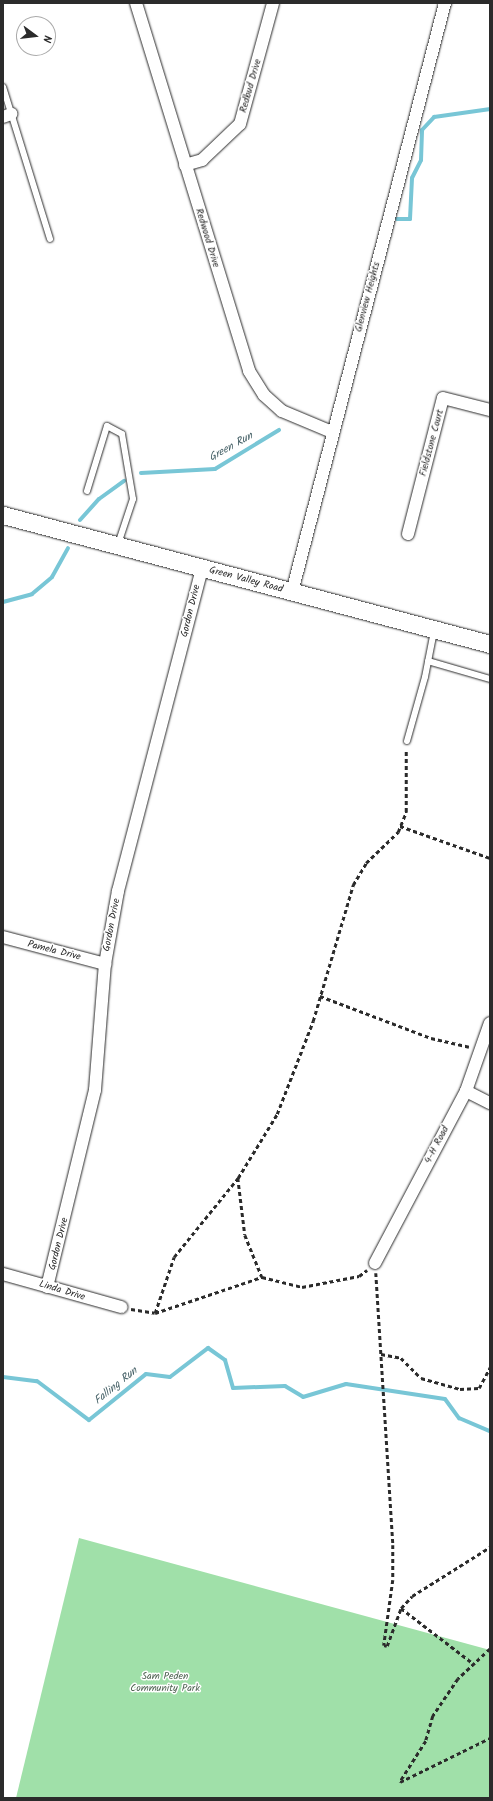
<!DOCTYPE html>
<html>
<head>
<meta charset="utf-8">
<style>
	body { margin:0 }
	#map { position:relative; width:493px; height:1801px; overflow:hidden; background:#fff; font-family:Kalam,sans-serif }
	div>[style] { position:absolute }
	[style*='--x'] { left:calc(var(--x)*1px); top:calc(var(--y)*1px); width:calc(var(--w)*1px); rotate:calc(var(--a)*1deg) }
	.green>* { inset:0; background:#a0e0a9 }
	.stream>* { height:4px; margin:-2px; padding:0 2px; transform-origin:2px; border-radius:2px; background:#78c6d6 }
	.path>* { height:2.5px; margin-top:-1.25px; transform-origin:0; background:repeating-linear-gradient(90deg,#2b2b2b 0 4px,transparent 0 7px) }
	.roads { filter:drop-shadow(0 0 1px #2b2b2b) drop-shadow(0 0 1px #2b2b2b) }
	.lane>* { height:6px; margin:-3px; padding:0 3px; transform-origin:3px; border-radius:3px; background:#fff }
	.street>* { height:12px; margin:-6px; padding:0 6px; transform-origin:6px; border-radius:6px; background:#fff }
	.secondary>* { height:17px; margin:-8.5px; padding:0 8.5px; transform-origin:8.5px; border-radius:8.5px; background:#fff }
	span { translate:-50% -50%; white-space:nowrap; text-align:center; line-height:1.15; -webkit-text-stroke:3px #fff; paint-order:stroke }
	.street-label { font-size:10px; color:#2b2b2b }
	.park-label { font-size:10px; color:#4e6151 }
	.water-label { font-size:11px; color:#466167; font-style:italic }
	.frame { position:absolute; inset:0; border:4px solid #2b2b2b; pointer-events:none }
	.north { position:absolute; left:16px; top:16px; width:40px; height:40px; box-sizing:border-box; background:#fff; border:1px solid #aaa; border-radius:50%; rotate:105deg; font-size:11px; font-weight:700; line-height:16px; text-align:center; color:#2b2b2b }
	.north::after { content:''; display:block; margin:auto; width:14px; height:18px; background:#2b2b2b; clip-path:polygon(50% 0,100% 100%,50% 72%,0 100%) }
</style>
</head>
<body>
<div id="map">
	<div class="green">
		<div style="clip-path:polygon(79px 1538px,490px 1650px,490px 1798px,16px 1798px)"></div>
	</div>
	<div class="stream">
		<div style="--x:397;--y:219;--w:13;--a:0"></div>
		<div style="--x:410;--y:219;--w:41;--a:-87.2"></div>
		<div style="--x:412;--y:178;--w:20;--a:-63"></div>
		<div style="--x:421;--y:160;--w:30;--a:-88"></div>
		<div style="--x:422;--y:130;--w:18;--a:-47"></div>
		<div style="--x:434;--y:117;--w:57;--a:-8.1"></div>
		<div style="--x:141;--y:473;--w:74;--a:-3.1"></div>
		<div style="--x:215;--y:469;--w:75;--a:-31.4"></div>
		<div style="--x:80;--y:520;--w:28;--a:-48"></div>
		<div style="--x:99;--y:499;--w:31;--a:-36"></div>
		<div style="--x:3;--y:602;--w:30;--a:-15"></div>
		<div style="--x:32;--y:594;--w:26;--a:-40"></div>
		<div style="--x:52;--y:577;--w:33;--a:-61"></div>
		<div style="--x:3;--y:1377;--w:34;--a:7"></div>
		<div style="--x:37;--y:1381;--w:65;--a:36.9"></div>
		<div style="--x:89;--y:1420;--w:73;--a:-38.9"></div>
		<div style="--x:146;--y:1374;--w:24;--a:7"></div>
		<div style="--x:170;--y:1377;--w:48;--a:-37.3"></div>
		<div style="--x:208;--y:1348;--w:21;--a:35"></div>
		<div style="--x:225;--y:1360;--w:29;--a:74"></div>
		<div style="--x:233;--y:1388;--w:52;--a:-2.2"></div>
		<div style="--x:285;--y:1386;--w:21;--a:31"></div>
		<div style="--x:303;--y:1397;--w:45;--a:-16.8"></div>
		<div style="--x:346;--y:1384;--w:100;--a:8.6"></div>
		<div style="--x:445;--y:1399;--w:24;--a:54"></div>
		<div style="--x:459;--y:1418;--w:34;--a:23"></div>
	</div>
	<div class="path">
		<div style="--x:400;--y:826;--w:96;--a:19.6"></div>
		<div style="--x:320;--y:996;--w:119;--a:20.7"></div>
		<div style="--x:431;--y:1038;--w:39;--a:13"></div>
		<div style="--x:238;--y:1178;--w:75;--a:-58.6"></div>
		<div style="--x:277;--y:1114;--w:100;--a:-68.8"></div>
		<div style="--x:313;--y:1021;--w:142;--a:-73.6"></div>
		<div style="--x:353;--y:885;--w:26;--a:-59"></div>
		<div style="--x:366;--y:863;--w:45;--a:-44.1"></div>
		<div style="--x:398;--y:832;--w:22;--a:-68"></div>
		<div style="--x:406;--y:812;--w:62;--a:-90"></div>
		<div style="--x:376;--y:1273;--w:273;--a:86.4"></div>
		<div style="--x:393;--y:1545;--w:35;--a:90"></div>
		<div style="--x:393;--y:1580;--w:66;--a:97.9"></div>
		<div style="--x:384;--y:1645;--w:3;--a:18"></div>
		<div style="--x:387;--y:1646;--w:40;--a:-69.8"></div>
		<div style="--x:401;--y:1608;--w:16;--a:-47"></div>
		<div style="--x:412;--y:1596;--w:92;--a:-32.1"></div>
		<div style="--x:131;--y:1309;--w:24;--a:9"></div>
		<div style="--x:155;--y:1313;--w:113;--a:-18.6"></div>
		<div style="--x:262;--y:1277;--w:41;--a:14"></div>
		<div style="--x:302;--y:1287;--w:58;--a:-10.9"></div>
		<div style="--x:359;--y:1276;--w:10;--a:-37"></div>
		<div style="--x:155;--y:1313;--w:59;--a:-71.3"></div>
		<div style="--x:174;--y:1257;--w:102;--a:-51"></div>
		<div style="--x:238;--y:1178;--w:57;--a:83"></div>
		<div style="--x:245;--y:1235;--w:45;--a:68"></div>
		<div style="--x:381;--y:1354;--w:20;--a:11"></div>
		<div style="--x:401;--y:1358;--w:28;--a:45"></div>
		<div style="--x:421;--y:1378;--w:41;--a:15.8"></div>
		<div style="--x:460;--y:1389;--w:19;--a:-3"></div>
		<div style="--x:479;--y:1388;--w:24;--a:-62"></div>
		<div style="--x:401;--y:1608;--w:92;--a:37.5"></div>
		<div style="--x:490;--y:1649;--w:44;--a:136.8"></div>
		<div style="--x:458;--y:1679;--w:45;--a:124"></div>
		<div style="--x:433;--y:1716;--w:26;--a:106"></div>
		<div style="--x:426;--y:1741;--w:49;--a:122.4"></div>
		<div style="--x:400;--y:1782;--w:100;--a:-26.1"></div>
	</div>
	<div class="roads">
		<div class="lane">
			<div style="--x:3;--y:87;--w:159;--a:72.8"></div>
			<div style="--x:87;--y:491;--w:68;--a:-72.9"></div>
			<div style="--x:107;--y:426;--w:17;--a:28"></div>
			<div style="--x:122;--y:434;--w:66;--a:80.4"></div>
			<div style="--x:133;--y:499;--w:47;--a:108.4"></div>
			<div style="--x:428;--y:661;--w:65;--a:16.2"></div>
			<div style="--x:407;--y:741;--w:66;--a:-74.3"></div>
			<div style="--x:425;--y:677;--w:47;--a:-78.9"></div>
		</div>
		<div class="street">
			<div style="--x:136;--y:3;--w:385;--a:72.9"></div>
			<div style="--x:249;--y:371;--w:28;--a:58"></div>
			<div style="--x:264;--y:395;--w:24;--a:42"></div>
			<div style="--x:282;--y:411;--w:54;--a:22.8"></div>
			<div style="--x:3;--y:117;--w:9;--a:-21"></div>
			<div style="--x:185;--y:165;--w:18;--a:-16"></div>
			<div style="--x:202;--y:160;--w:52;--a:-43.5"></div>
			<div style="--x:240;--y:124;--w:125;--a:-74.7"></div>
			<div style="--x:408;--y:534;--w:140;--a:-75.6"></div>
			<div style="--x:443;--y:398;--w:49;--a:14.3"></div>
			<div style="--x:292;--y:592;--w:609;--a:-75.44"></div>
			<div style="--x:3;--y:937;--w:106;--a:14.8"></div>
			<div style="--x:466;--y:1091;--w:27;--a:27"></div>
			<div style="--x:375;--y:1263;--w:195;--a:-62.1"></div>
			<div style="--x:466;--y:1091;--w:72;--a:-70.6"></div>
			<div style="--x:3;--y:1274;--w:123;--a:15.6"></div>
			<div style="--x:47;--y:1287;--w:203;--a:-76.3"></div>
			<div style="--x:95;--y:1090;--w:126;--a:-85.5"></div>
			<div style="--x:105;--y:964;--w:74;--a:-79.9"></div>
			<div style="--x:118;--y:891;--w:334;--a:-75.4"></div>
		</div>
		<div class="secondary">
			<div style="--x:3;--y:515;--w:504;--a:14.84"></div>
		</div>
	</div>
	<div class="street-label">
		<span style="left:251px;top:86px;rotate:-74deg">Redbud Drive</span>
		<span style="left:207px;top:238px;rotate:73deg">Redwood Drive</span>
		<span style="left:368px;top:297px;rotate:-75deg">Glenview Heights</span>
		<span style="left:432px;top:443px;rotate:-75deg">Fieldstone Court</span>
		<span style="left:246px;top:580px;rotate:15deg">Green Valley Road</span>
		<span style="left:191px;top:611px;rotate:-76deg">Gordon Drive</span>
		<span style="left:112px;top:925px;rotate:-79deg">Gordon Drive</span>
		<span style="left:54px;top:951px;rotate:14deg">Pamela Drive</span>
		<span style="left:437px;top:1145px;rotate:-62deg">4-H Road</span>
		<span style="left:59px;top:1244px;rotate:-76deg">Gordon Drive</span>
		<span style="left:62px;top:1291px;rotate:17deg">Linda Drive</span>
	</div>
	<div class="park-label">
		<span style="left:165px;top:1682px">Sam Peden<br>Community Park</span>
	</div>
	<div class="water-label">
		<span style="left:231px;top:447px;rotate:-29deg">Green Run</span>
		<span style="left:116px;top:1386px;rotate:-39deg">Falling Run</span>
	</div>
	<div class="frame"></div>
	<div class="north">N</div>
</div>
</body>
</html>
